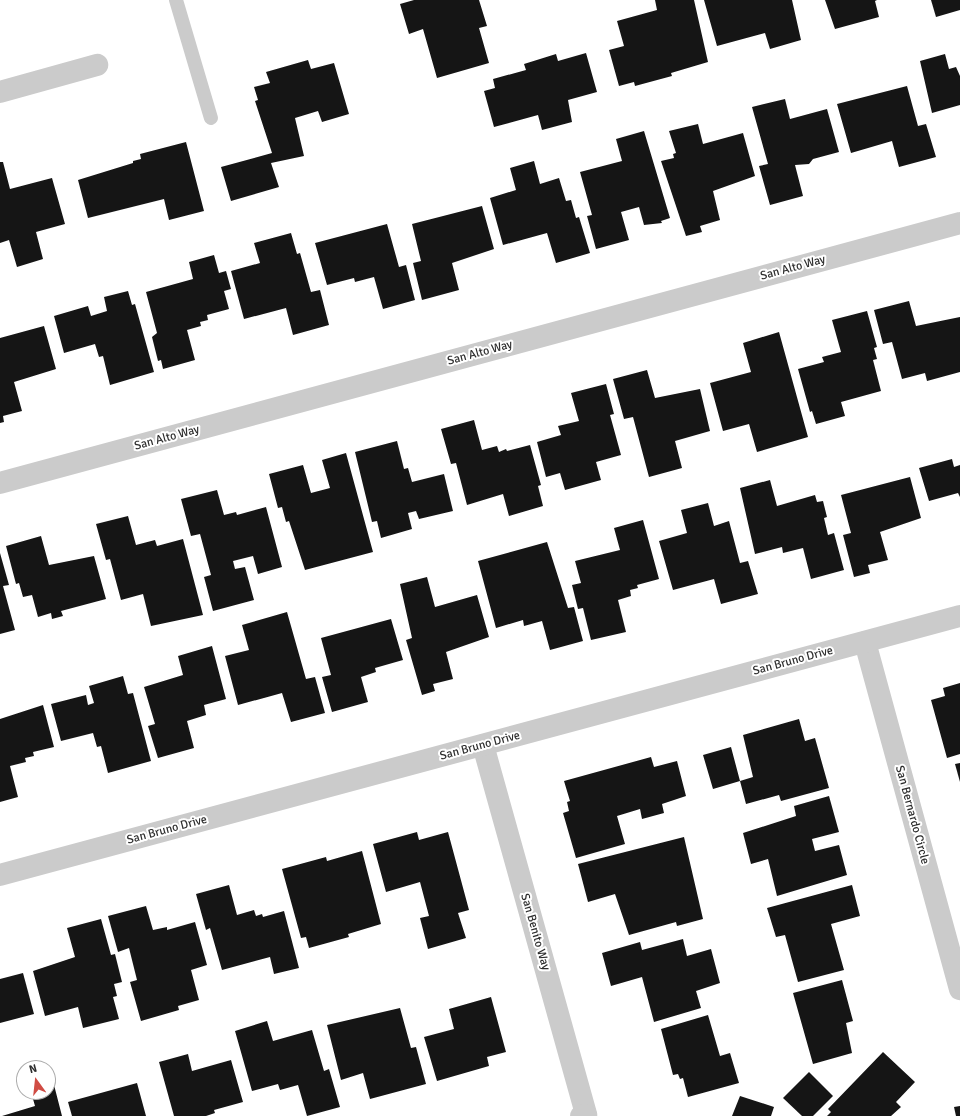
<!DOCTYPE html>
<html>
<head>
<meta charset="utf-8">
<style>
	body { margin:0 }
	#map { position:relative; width:960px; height:1116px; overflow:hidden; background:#fff; font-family:Signika,sans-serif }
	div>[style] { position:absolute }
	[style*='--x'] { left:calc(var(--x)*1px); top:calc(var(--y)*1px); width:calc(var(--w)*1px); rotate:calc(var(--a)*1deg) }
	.building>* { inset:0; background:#151515 }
	.lane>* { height:14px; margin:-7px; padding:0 7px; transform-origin:7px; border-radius:7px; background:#cbcbcb }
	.street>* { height:22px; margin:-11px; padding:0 11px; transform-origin:11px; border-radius:11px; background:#cbcbcb }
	span { translate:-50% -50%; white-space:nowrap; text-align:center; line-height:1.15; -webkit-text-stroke:4px #fff; paint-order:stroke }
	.street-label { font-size:12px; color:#2e2e2e }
	.north { position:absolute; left:16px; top:1060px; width:40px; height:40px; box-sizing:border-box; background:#fff; border:1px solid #ababab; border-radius:50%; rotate:345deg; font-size:11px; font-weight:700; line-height:16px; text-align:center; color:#2e2e2e }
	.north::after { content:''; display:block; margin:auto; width:14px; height:18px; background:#d04c44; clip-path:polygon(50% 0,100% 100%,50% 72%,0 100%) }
</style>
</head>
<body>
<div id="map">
	<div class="building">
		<div style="clip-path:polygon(414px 0,479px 0,487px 26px,479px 28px,489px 63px,437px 78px,423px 29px,409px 34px,400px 4px)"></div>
		<div style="clip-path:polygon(655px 0,694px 0,708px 62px,671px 73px,672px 76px,635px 86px,634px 82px,619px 86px,609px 50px,624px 46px,617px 21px,657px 10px)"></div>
		<div style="clip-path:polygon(704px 0,792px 0,801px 40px,770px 49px,765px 33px,717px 46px)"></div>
		<div style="clip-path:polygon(825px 0,877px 0,875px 1px,879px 17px,835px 29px)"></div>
		<div style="clip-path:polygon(931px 0,960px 0,960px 10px,936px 17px)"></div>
		<div style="clip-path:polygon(586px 53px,597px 92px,568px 100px,572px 122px,542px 130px,538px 115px,494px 127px,484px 91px,495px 88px,493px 79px,526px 70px,524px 64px,556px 54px,558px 61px)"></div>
		<div style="clip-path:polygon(945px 54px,949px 69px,956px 67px,960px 76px,960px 105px,932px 113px,920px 61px)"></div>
		<div style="clip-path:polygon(308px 60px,311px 69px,334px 63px,349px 114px,322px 122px,318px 111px,295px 118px,304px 156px,271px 163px,279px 187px,231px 201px,221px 167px,272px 153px,255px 101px,258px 100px,254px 87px,270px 83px,266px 72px)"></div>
		<div style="clip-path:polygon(907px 86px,918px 126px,926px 124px,936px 157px,899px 167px,892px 141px,851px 153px,837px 104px)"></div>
		<div style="clip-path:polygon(785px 99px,790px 119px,827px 109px,839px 152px,813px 159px,809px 164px,795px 165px,803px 196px,770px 205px,759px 166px,768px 164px,752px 107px)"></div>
		<div style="clip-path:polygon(698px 124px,703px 144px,743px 133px,755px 176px,713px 191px,720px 220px,700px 226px,702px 232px,686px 236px,661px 161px,674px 158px,673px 154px,676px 153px,669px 131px)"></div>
		<div style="clip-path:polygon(644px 131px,670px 218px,661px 221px,662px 223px,644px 225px,639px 207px,621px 212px,629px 240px,596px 249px,587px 216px,592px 215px,580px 172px,622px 161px,616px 139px)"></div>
		<div style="clip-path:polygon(186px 142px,204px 211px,169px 220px,164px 199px,88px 218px,78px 180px,133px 163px,133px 161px,141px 159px,140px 154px)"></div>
		<div style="clip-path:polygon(534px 161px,540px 184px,559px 178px,566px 201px,571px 200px,576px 218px,579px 217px,590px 253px,556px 263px,547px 233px,503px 245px,490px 198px,516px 190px,510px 168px)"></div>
		<div style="clip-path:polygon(0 162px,3px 162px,10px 189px,52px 178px,65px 224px,36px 232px,43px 259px,17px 267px,9px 240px,0 243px)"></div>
		<div style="clip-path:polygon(482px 206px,494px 249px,452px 263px,459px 290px,422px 300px,413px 263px,421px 261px,412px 224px)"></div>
		<div style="clip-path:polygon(387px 224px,399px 267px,406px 265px,415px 300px,383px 309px,374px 277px,355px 282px,354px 278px,327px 285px,315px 243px)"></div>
		<div style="clip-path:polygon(291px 233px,297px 254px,300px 253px,311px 292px,320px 290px,329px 325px,293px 335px,286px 308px,244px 319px,231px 271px,260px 263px,254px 243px)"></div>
		<div style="clip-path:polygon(214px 255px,219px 273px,226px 271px,231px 289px,224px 291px,229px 309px,207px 315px,208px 320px,200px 322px,201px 326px,187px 330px,195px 360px,163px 369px,161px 360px,158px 361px,152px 337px,157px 333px,146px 292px,193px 279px,189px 262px)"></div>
		<div style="clip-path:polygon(128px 291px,132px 305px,135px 304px,154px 372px,110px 385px,103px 356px,99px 357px,95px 344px,64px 353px,54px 316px,88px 306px,91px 316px,107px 311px,104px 297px)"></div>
		<div style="clip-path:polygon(909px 301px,916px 326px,960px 317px,960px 372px,927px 381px,925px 373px,902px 379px,892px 342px,883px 344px,874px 310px)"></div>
		<div style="clip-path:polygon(867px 311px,877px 347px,874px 348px,877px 359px,873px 360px,881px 391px,841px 402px,845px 416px,816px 424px,812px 411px,810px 412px,798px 369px,824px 362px,822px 357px,841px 352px,832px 320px)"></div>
		<div style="clip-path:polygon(44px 326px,56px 369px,14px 382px,22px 411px,3px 416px,4px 422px,0 423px,0 338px)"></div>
		<div style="clip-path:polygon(779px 332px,808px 437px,757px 452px,749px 424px,723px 431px,710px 383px,751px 372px,743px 343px)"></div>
		<div style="clip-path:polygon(647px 370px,655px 398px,700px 389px,710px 431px,675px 441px,682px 468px,649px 477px,633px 417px,624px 419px,613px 379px)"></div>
		<div style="clip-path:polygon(606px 384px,614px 414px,610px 415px,621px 455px,596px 462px,601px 480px,565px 490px,560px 473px,546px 477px,537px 442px,561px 435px,558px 426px,579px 421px,571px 393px)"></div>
		<div style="clip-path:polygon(474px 420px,482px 450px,497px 446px,499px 452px,506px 449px,507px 451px,530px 445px,541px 485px,538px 486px,543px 506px,509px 516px,503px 494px,467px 505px,456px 463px,451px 464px,441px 429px)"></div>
		<div style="clip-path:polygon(397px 441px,404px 469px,408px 468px,412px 482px,444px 474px,453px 511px,419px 519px,416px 511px,408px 513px,412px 529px,381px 538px,377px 521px,372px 522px,355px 452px)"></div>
		<div style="clip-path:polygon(346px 453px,373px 552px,305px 570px,289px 521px,286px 522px,282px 507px,278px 508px,269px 474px,303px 465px,311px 493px,330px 488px,322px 460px)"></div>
		<div style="clip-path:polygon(952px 459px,954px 467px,960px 465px,960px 497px,958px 493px,929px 501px,919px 468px)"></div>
		<div style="clip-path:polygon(910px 477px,921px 518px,880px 532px,888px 560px,868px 565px,870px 573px,854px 577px,843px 535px,851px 533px,841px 495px)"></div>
		<div style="clip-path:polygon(770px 480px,777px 506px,815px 495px,817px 502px,823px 501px,827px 517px,824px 518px,828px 535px,834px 533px,844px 570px,811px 579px,803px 548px,783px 553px,782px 547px,755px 554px,740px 488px)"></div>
		<div style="clip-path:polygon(217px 490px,224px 515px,236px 512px,237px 515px,266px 507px,282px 567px,258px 574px,253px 556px,233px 561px,235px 569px,245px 567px,254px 600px,213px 611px,204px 577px,211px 575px,200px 534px,191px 536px,181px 499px)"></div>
		<div style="clip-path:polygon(708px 503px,714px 526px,729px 521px,740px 563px,748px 561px,758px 594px,721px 604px,714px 579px,673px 590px,659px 541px,687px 533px,681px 510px)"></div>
		<div style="clip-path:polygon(128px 516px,136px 545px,155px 540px,157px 546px,183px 539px,203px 615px,151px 626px,143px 594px,121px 600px,110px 559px,106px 560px,96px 524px)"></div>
		<div style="clip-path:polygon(643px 520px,659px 579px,637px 585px,638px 588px,630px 590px,631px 596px,618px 600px,626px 632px,591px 640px,583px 608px,578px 609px,572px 585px,581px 583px,575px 561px,620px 550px,614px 528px)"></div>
		<div style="clip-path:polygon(41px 536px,49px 565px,94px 556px,106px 599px,61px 611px,63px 616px,52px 619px,51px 613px,38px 617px,32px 595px,23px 597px,19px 583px,16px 584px,6px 546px)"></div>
		<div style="clip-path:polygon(547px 542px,568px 608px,574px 607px,583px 641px,550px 650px,542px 621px,524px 626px,523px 620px,496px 628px,478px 561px)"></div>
		<div style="clip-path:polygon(0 553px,9px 585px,3px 586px,15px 630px,0 634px)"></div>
		<div style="clip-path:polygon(427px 577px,435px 607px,477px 595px,489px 637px,446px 652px,453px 679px,433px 684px,435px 691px,422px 695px,406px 640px,412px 638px,400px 584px)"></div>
		<div style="clip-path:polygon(287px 612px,306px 679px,315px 677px,325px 713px,291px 722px,282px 693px,238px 705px,225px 656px,249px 650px,242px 625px)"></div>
		<div style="clip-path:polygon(391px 619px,403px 660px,375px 668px,376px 672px,361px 677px,368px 702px,332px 712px,322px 677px,331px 675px,321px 638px)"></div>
		<div style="clip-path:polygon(212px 646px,226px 699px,204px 705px,206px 715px,187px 721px,194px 748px,158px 758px,148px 726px,155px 724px,144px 687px,183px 675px,178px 656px)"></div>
		<div style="clip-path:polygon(123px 676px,128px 694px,133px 693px,151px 761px,108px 773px,101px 746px,97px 747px,93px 733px,61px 741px,51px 704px,86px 695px,88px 705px,94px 703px,89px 686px)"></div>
		<div style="clip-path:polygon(960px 683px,960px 754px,947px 758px,931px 700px,945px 696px,943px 688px)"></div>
		<div style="clip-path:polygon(43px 705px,54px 747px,33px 752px,34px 756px,25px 758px,26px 762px,10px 766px,18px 797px,0 802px,0 719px)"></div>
		<div style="clip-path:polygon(799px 719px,805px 741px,815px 738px,829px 788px,781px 801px,779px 795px,746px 804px,740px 781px,713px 789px,703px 755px,731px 747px,740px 781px,753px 777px,743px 735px)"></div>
		<div style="clip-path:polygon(651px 757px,654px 767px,677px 761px,686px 796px,662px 804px,664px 813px,642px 819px,640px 809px,617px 816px,625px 844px,576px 858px,563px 813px,569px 811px,567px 802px,570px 801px,564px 781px)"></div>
		<div style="clip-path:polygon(960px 763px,960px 782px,955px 764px)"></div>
		<div style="clip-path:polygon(829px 796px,839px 832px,812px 839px,815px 851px,839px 845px,847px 875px,777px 896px,768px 859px,751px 864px,743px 833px,796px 816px,794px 806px)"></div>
		<div style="clip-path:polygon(417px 832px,419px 840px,448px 832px,469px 910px,458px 913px,466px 938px,428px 949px,420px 918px,429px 916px,420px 882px,386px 892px,373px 844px)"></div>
		<div style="clip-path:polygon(684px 837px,703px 919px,677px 926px,676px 922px,629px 935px,615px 894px,588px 902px,578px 864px)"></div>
		<div style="clip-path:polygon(362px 851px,381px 924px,348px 934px,349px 937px,309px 948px,306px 937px,301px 938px,282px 869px,326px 857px,327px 861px)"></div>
		<div style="clip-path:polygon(229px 885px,237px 915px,254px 910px,256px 916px,262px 914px,263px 917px,284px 911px,299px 968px,274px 974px,270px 957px,222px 970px,210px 928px,206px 930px,196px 894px)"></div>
		<div style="clip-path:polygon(852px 885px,860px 916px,831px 924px,844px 970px,798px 982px,785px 935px,776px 937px,767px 908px)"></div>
		<div style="clip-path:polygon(146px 906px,153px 930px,167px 927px,167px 930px,195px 922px,207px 965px,191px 970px,199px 1000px,178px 1006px,179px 1010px,141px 1021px,130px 982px,137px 980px,129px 948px,118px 952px,108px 916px)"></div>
		<div style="clip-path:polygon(101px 919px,111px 955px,115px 954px,122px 982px,114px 984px,117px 996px,113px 997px,119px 1019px,83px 1028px,78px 1007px,45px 1016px,33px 971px,75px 957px,67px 928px)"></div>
		<div style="clip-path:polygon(683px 939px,687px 956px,711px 949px,720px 983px,696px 991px,701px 1008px,654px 1022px,642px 977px,611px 986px,602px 953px,640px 942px,642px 950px)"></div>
		<div style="clip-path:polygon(23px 973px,34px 1014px,0 1023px,0 979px)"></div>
		<div style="clip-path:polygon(842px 980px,853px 1021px,846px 1023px,852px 1053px,813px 1064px,793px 993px)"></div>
		<div style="clip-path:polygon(491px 997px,506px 1052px,487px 1057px,489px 1066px,437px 1081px,424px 1037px,454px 1029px,449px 1009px)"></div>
		<div style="clip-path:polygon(400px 1008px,411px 1048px,416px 1047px,426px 1084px,370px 1099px,363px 1073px,341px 1080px,327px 1025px)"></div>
		<div style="clip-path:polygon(708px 1015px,720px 1056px,730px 1053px,739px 1083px,688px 1097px,683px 1078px,680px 1079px,678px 1074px,673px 1075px,661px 1029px)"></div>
		<div style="clip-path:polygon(267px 1021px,273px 1041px,312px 1030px,324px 1071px,329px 1069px,340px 1107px,307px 1116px,298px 1085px,280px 1090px,278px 1084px,252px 1091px,235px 1031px)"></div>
		<div style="clip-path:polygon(883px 1052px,915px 1082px,896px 1102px,901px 1107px,891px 1116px,827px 1116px,831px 1112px,828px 1109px)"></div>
		<div style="clip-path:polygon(188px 1054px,192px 1071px,231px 1060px,243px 1102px,214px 1110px,215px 1113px,206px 1116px,174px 1116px,159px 1062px)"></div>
		<div style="clip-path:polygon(809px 1072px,833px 1096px,813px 1116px,802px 1116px,783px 1098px)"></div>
		<div style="clip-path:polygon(53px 1081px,62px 1116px,2px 1116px,35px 1106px,31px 1092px,48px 1092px,48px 1082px)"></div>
		<div style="clip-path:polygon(137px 1083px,146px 1116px,72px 1116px,68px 1102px)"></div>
		<div style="clip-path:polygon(740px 1096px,774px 1107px,771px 1116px,732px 1116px)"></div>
		<div style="clip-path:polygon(960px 1106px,960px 1116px,956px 1116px,954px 1107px)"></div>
	</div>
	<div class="lane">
		<div style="--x:176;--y:0;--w:123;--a:73.5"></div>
	</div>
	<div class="street">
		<div style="--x:0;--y:92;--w:101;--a:-15.6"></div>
		<div style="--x:0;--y:483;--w:995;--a:-15.15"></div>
		<div style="--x:865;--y:642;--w:360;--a:74.7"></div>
		<div style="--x:483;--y:745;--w:384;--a:74.4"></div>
		<div style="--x:586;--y:1115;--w:5;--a:169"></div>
		<div style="--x:0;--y:875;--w:994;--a:-15.1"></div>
	</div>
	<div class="street-label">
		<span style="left:793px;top:268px;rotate:-15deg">San Alto Way</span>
		<span style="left:480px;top:353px;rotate:-15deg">San Alto Way</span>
		<span style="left:167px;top:438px;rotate:-15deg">San Alto Way</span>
		<span style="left:793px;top:661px;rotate:-15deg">San Bruno Drive</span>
		<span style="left:480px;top:746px;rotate:-15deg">San Bruno Drive</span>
		<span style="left:912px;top:815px;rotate:75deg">San Bernardo Circle</span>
		<span style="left:167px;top:830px;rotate:-15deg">San Bruno Drive</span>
		<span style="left:535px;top:932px;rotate:74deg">San Benito Way</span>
	</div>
	<div class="north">N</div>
</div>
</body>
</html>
